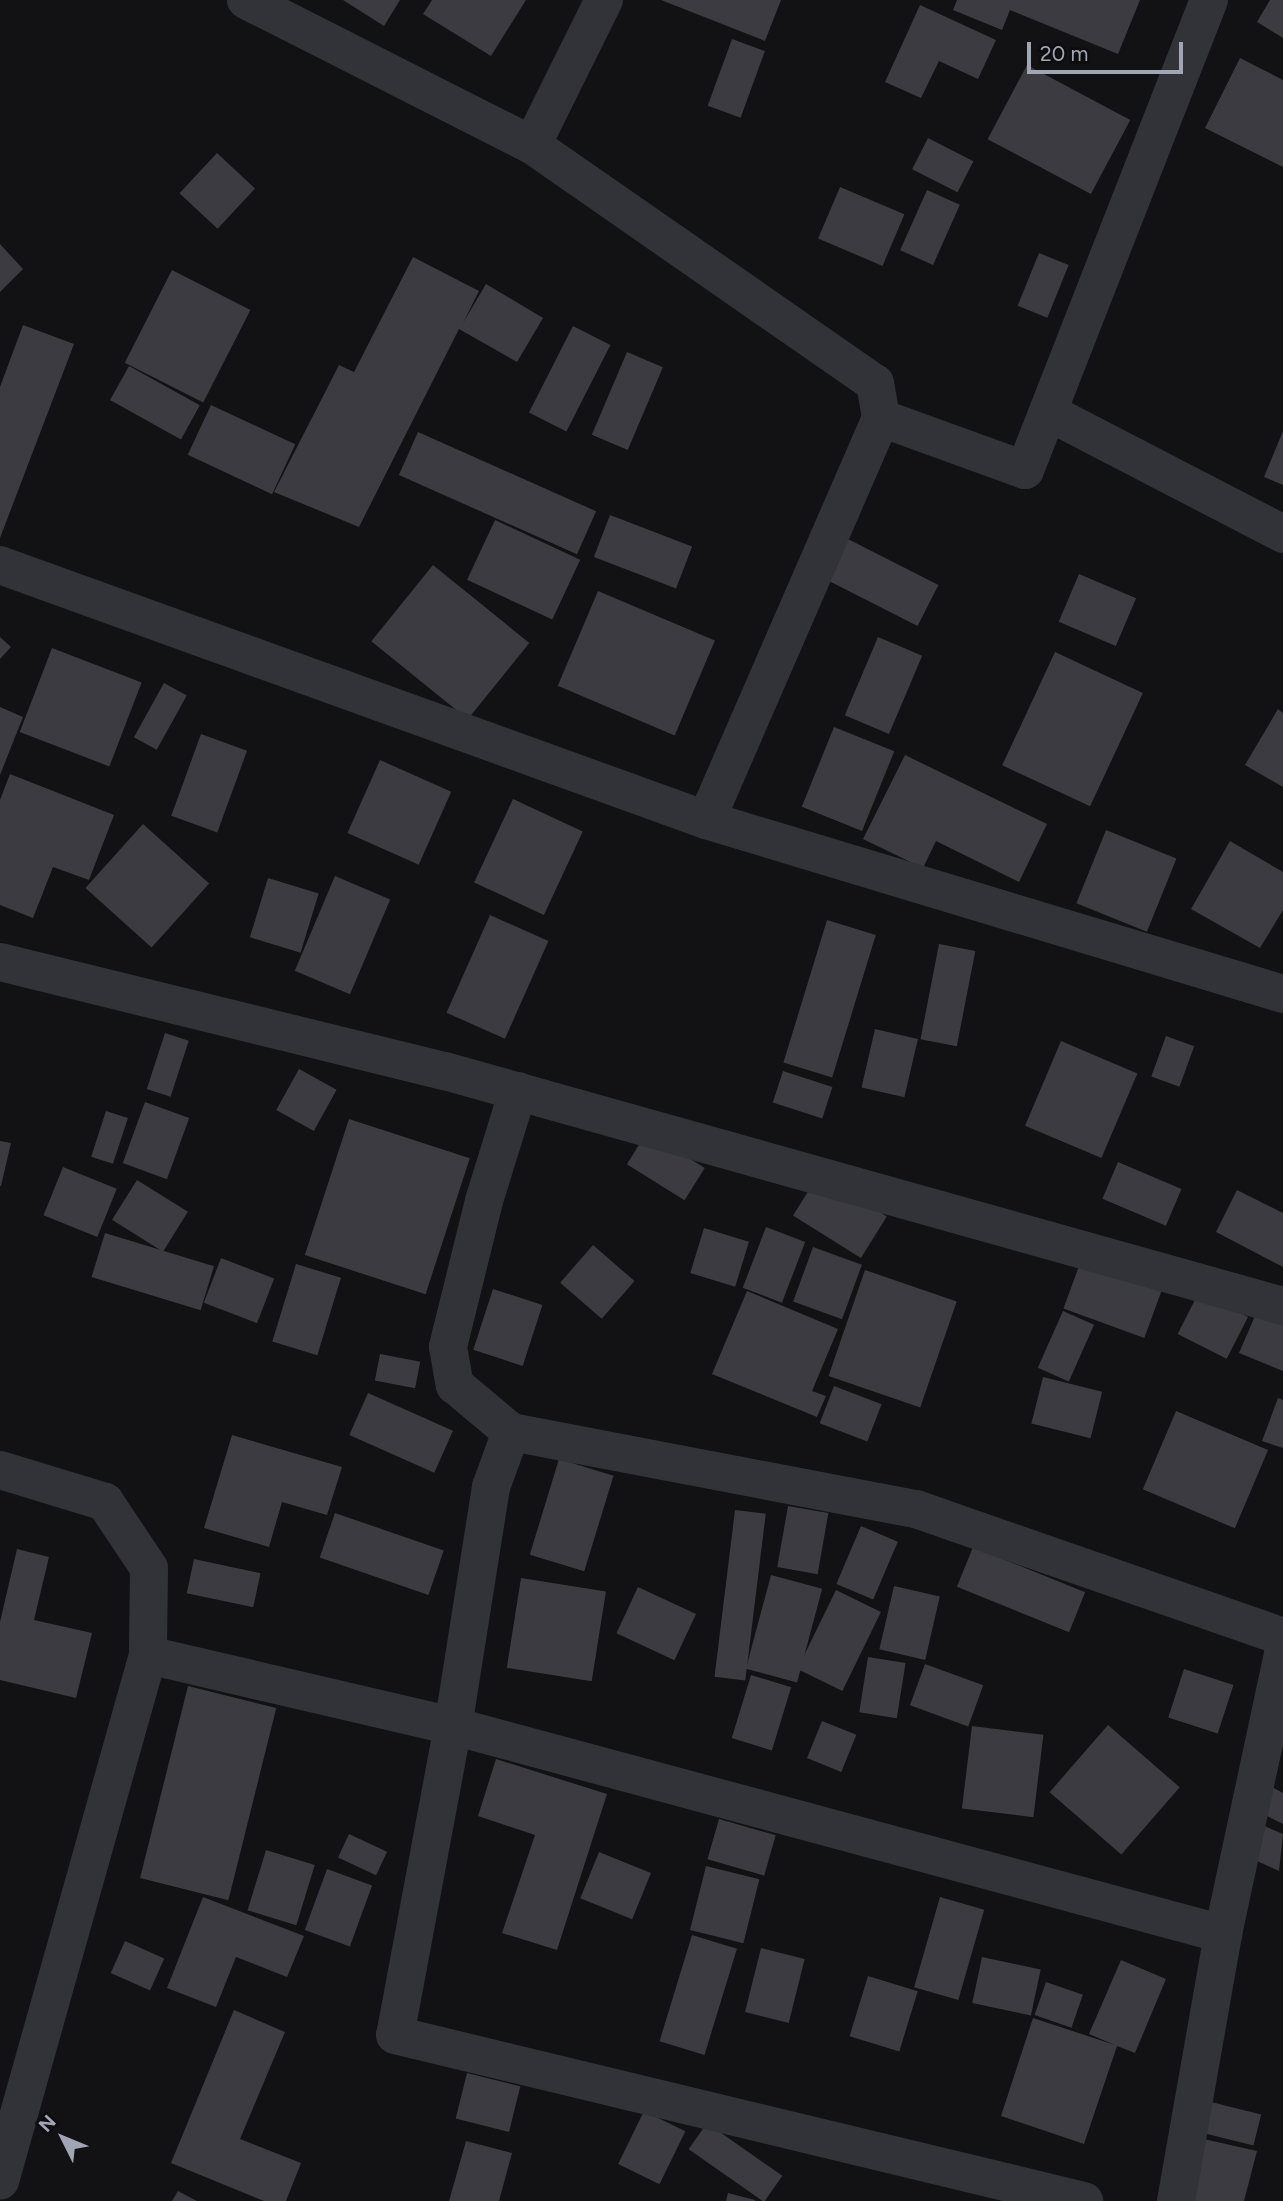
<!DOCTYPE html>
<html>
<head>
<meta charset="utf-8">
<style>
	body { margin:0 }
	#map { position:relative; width:1283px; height:2201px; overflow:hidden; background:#121113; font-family:Figtree,sans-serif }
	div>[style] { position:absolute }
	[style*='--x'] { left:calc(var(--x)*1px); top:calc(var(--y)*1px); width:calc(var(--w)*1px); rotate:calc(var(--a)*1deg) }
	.building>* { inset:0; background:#3b3b41; transform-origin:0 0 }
	.street>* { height:38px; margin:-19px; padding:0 19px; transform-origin:19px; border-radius:19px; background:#323339 }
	span { translate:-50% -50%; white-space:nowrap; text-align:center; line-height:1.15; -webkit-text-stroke:5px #0d0c0e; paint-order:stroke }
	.north { position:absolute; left:28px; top:2103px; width:70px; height:70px; -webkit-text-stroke:5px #0d0c0e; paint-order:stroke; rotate:313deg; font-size:19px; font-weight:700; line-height:28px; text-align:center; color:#a1a6b5 }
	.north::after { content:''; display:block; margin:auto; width:24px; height:32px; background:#a1a6b5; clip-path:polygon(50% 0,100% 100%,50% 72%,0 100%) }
	.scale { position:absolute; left:1027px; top:42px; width:156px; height:32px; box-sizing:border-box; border:4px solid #a1a6b5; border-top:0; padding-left:9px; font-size:21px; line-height:24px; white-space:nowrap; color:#a1a6b5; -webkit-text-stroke:5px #0d0c0e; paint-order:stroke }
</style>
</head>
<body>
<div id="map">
	<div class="building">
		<div style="clip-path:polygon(343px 0,400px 0,384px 26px)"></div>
		<div style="clip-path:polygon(432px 0,526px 0,491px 56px,423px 14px)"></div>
		<div style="clip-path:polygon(661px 0,781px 0,765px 41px)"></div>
		<div style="clip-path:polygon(957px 0,1140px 0,1118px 54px,1010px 10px,1002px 30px,953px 10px)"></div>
		<div style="clip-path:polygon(1270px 0,1283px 0,1283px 38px,1257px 22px)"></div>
		<div style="clip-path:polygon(920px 5px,996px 40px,978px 79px,939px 61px,921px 98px,885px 82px)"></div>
		<div style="left:732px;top:39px;width:35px;height:71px;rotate:20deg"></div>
		<div style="clip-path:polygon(1240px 58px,1283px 80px,1283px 167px,1205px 128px)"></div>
		<div style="left:1027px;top:65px;width:117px;height:84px;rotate:28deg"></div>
		<div style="left:928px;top:138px;width:51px;height:35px;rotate:27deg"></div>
		<div style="left:217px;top:153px;width:52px;height:55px;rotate:43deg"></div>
		<div style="left:840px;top:187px;width:70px;height:56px;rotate:23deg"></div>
		<div style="left:927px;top:190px;width:36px;height:66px;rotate:24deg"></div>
		<div style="clip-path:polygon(0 244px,23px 269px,0 292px)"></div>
		<div style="left:1039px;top:253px;width:32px;height:57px;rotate:22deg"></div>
		<div style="clip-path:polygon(413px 257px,479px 291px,463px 323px,486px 284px,543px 318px,517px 362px,459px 329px,359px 527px,274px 492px,339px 365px,354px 372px)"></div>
		<div style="left:172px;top:270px;width:88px;height:104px;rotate:27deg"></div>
		<div style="clip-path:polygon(23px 325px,74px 344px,0 538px,0 387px)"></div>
		<div style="left:573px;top:326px;width:42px;height:97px;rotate:27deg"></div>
		<div style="left:627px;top:352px;width:39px;height:90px;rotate:23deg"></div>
		<div style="left:129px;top:366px;width:81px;height:39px;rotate:29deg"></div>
		<div style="left:211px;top:405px;width:93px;height:55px;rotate:25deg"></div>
		<div style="clip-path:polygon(1283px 431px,1283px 485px,1264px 477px)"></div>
		<div style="left:418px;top:432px;width:195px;height:47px;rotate:24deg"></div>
		<div style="left:610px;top:515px;width:88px;height:45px;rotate:21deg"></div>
		<div style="left:495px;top:520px;width:94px;height:66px;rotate:25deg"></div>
		<div style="left:844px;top:537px;width:106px;height:46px;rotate:27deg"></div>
		<div style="left:433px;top:565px;width:124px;height:98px;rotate:39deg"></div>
		<div style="left:1079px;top:574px;width:62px;height:52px;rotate:23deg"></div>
		<div style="left:598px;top:591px;width:127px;height:103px;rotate:23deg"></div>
		<div style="clip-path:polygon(0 637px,11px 647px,0 659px)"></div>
		<div style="left:878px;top:637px;width:48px;height:85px;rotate:23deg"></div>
		<div style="left:52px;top:648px;width:96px;height:90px;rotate:21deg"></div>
		<div style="left:1055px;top:652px;width:97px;height:125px;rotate:25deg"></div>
		<div style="left:164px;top:683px;width:26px;height:62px;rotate:29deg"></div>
		<div style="clip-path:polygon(0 707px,23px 717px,0 775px)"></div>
		<div style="clip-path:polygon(1278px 709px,1283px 713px,1283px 787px,1245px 765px)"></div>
		<div style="left:834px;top:727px;width:65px;height:86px;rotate:22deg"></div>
		<div style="left:201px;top:734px;width:49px;height:87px;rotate:20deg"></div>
		<div style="clip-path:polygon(905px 755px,1047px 824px,1019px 882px,936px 841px,923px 868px,863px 839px)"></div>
		<div style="left:380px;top:760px;width:78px;height:80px;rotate:24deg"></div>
		<div style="clip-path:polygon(10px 774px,114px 815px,89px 880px,53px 867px,33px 918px,0 905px,0 800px)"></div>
		<div style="left:513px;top:799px;width:77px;height:92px;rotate:25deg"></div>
		<div style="left:143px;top:824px;width:89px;height:86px;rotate:42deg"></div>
		<div style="left:1106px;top:830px;width:76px;height:79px;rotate:22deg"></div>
		<div style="clip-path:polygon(1230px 841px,1283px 872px,1283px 910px,1260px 948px,1191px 909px)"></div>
		<div style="left:335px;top:876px;width:60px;height:103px;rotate:23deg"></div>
		<div style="left:268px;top:878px;width:53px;height:62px;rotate:17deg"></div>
		<div style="left:490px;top:915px;width:64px;height:107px;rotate:24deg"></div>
		<div style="left:827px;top:920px;width:51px;height:149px;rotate:17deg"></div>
		<div style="left:939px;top:944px;width:37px;height:97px;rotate:11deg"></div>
		<div style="left:875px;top:1029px;width:44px;height:60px;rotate:13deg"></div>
		<div style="left:165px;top:1033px;width:25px;height:59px;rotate:18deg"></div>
		<div style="left:1166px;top:1036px;width:30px;height:43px;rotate:20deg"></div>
		<div style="left:1061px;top:1041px;width:83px;height:92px;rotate:23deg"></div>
		<div style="left:299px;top:1069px;width:43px;height:47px;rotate:29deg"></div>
		<div style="left:783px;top:1071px;width:52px;height:33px;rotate:18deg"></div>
		<div style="left:145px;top:1102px;width:47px;height:65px;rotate:20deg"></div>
		<div style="left:106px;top:1111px;width:23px;height:48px;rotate:18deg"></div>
		<div style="left:349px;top:1119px;width:127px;height:143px;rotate:18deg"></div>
		<div style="left:647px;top:1132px;width:68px;height:38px;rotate:32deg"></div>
		<div style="clip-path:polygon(0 1141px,11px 1143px,1px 1186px,0 1186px)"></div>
		<div style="left:1118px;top:1162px;width:69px;height:40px;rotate:23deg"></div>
		<div style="left:63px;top:1167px;width:58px;height:52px;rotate:22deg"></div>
		<div style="left:819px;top:1174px;width:80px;height:49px;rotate:32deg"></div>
		<div style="left:137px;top:1180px;width:60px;height:47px;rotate:32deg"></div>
		<div style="clip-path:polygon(1237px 1190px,1283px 1213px,1283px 1267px,1216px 1232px)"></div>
		<div style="left:766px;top:1227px;width:42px;height:65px;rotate:21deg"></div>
		<div style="left:704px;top:1228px;width:47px;height:47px;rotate:17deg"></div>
		<div style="left:105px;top:1233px;width:114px;height:46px;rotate:17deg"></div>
		<div style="left:593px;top:1245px;width:55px;height:50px;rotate:41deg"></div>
		<div style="left:813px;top:1247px;width:52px;height:58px;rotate:20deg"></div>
		<div style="left:1083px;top:1255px;width:86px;height:57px;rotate:20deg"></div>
		<div style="left:221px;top:1258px;width:57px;height:48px;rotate:21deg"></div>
		<div style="left:296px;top:1264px;width:47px;height:81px;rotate:17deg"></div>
		<div style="left:865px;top:1270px;width:97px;height:112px;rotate:19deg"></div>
		<div style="left:493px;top:1289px;width:52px;height:64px;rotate:18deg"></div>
		<div style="clip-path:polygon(747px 1291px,838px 1329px,812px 1391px,826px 1396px,817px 1417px,712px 1374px)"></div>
		<div style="left:1199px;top:1292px;width:55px;height:47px;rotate:27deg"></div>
		<div style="clip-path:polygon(1258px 1309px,1283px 1320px,1283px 1371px,1239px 1353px)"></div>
		<div style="left:1063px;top:1311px;width:34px;height:62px;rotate:24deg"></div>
		<div style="left:380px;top:1354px;width:41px;height:27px;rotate:11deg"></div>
		<div style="left:1043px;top:1377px;width:61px;height:48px;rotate:14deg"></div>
		<div style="left:834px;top:1386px;width:51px;height:40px;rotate:21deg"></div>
		<div style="left:368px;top:1393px;width:93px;height:46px;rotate:24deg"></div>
		<div style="clip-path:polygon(1278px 1398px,1283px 1400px,1283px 1448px,1262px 1441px)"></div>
		<div style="left:1176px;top:1411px;width:100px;height:85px;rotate:23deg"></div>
		<div style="clip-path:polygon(232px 1435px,342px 1467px,327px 1515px,282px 1502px,269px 1547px,204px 1528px)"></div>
		<div style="left:559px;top:1459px;width:57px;height:100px;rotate:17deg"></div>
		<div style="left:788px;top:1506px;width:41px;height:62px;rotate:10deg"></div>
		<div style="left:735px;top:1510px;width:31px;height:168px;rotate:7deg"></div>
		<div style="left:335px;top:1513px;width:115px;height:47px;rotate:19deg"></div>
		<div style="left:861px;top:1526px;width:40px;height:63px;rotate:23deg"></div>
		<div style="left:973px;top:1547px;width:121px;height:43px;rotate:22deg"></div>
		<div style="clip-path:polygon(17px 1549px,49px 1557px,34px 1620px,92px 1633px,76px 1698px,0 1680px,0 1622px)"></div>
		<div style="left:194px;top:1559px;width:68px;height:35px;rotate:12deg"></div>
		<div style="left:771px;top:1575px;width:53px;height:97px;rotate:15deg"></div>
		<div style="left:521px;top:1578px;width:86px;height:91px;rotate:9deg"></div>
		<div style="left:894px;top:1586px;width:47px;height:65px;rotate:13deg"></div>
		<div style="left:638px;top:1587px;width:64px;height:51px;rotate:25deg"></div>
		<div style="left:836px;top:1590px;width:50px;height:88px;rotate:26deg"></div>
		<div style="left:868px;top:1657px;width:38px;height:56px;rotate:9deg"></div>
		<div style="left:925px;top:1664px;width:62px;height:44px;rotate:20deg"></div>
		<div style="left:1184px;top:1669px;width:52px;height:51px;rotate:18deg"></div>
		<div style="left:751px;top:1675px;width:42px;height:66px;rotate:17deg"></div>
		<div style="left:188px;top:1686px;width:91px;height:198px;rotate:14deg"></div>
		<div style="left:822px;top:1721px;width:37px;height:40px;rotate:22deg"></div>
		<div style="left:1108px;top:1725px;width:95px;height:89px;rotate:41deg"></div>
		<div style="left:972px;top:1726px;width:72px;height:83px;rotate:7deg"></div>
		<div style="clip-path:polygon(496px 1759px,607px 1794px,557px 1950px,502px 1933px,535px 1835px,478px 1816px)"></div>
		<div style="clip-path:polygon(1270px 1786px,1283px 1793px,1283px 1824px,1257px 1811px)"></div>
		<div style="left:719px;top:1819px;width:59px;height:42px;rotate:16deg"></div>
		<div style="clip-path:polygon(1262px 1825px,1283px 1834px,1279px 1871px,1248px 1857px)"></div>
		<div style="left:349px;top:1834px;width:42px;height:26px;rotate:25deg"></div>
		<div style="left:266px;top:1850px;width:51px;height:63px;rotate:17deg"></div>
		<div style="left:599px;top:1852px;width:56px;height:50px;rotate:22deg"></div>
		<div style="left:706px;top:1866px;width:55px;height:66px;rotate:14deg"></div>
		<div style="left:327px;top:1869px;width:48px;height:65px;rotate:20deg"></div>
		<div style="clip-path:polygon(203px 1897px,304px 1936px,287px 1977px,236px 1957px,216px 2007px,167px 1988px)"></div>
		<div style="left:940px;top:1897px;width:46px;height:94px;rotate:16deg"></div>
		<div style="left:692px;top:1935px;width:47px;height:111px;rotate:17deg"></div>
		<div style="left:125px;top:1941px;width:43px;height:35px;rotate:24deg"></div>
		<div style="left:761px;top:1948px;width:45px;height:66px;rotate:14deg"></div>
		<div style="left:982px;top:1957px;width:60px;height:47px;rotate:12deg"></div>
		<div style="clip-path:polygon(1121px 1960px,1166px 1979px,1135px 2053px,1117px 2046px,1084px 2144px,1001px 2116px,1033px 2018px,1115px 2045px,1089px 2034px)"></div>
		<div style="left:868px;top:1976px;width:52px;height:63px;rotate:17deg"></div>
		<div style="left:1046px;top:1982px;width:39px;height:35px;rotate:19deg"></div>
		<div style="clip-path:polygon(234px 2010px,285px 2032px,240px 2139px,301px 2163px,286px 2201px,264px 2201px,171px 2163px)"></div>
		<div style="left:467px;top:2073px;width:55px;height:47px;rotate:14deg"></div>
		<div style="left:1203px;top:2100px;width:60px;height:32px;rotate:14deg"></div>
		<div style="left:644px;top:2111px;width:46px;height:59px;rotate:26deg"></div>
		<div style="left:707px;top:2123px;width:92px;height:32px;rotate:35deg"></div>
		<div style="clip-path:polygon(1195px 2137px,1257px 2151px,1244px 2201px,1179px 2201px)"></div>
		<div style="clip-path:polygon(466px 2141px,512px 2153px,499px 2201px,449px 2201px)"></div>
		<div style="clip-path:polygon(178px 2191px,197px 2201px,172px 2201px)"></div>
		<div style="clip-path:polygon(728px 2193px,755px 2200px,755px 2201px,726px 2201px)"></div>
	</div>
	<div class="street">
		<div style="--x:246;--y:0;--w:321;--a:26.9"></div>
		<div style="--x:532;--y:145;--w:417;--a:34.8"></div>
		<div style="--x:875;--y:383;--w:36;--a:80"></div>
		<div style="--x:881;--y:418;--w:438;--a:113.5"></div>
		<div style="--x:532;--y:145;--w:162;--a:-63.6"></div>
		<div style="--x:1048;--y:412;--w:265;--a:27.4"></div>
		<div style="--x:881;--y:418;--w:153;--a:19.9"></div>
		<div style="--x:1025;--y:470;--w:505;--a:-68.62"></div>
		<div style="--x:0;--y:565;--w:751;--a:19.86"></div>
		<div style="--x:706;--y:820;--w:603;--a:16.78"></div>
		<div style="--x:0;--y:962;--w:458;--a:13.8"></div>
		<div style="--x:445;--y:1071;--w:870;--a:15.67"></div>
		<div style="--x:518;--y:1091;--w:115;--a:107.2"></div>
		<div style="--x:484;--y:1201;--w:150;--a:103.9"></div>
		<div style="--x:448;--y:1347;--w:39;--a:80"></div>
		<div style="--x:455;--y:1385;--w:73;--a:40"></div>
		<div style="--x:511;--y:1432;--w:412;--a:10.8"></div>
		<div style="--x:916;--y:1509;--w:389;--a:19.2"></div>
		<div style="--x:511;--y:1432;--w:59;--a:110"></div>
		<div style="--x:491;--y:1487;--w:242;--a:99"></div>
		<div style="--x:453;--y:1726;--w:314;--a:100.6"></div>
		<div style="--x:395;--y:2035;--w:709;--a:13.55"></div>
		<div style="--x:0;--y:1470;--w:110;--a:16.9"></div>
		<div style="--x:105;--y:1502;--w:79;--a:56.3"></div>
		<div style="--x:149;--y:1568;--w:87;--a:90.7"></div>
		<div style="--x:148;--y:1655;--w:546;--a:105.71"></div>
		<div style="--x:148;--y:1655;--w:313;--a:13.1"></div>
		<div style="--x:453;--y:1726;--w:798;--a:15.12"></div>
		<div style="--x:1176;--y:2201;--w:271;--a:-80"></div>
		<div style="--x:1223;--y:1934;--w:286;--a:-77.9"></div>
	</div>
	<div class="north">N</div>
	<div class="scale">20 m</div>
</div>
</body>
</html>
